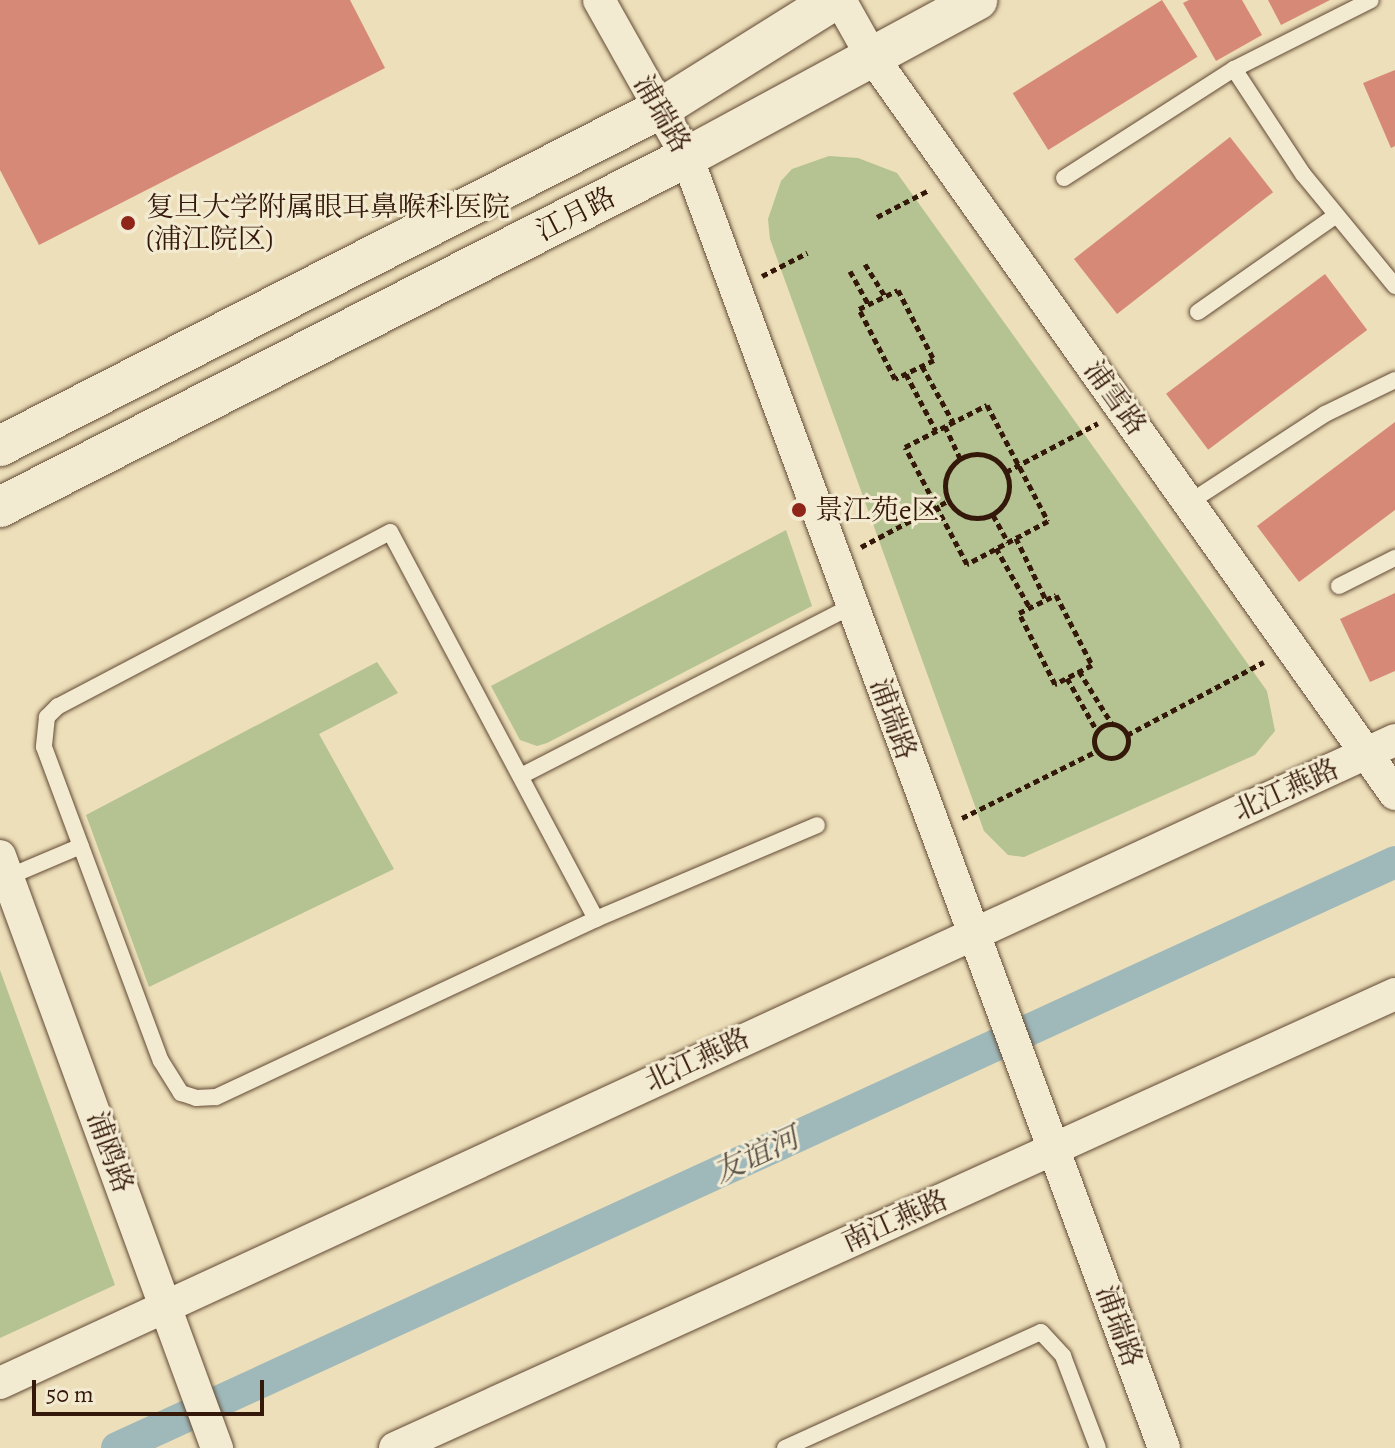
<!DOCTYPE html>
<html>
<head>
<meta charset="utf-8">
<style>
	body { margin:0 }
	#map { position:relative; width:1395px; height:1448px; overflow:hidden; background:#eddfb9; font-family:Alegreya,"Noto Serif SC",serif }
	div>[style] { position:absolute }
	[style*='--x'] { left:calc(var(--x)*1px); top:calc(var(--y)*1px); width:calc(var(--w)*1px); rotate:calc(var(--a)*1deg) }
	.green>* { inset:0; background:#b5c291 }
	.canal>* { height:32px; margin:-16px; padding:0 16px; transform-origin:16px; border-radius:16px; background:#9fb9bb }
	.building>* { inset:0; background:#d78977; transform-origin:0 0 }
	.path>* { height:5px; margin-top:-2.5px; transform-origin:0; background:repeating-linear-gradient(90deg,#341809 0 6px,transparent 0 10px) }
	.path>.ring { margin:-2.5px; padding:0; box-sizing:content-box; background:none; border:5px solid #341809; border-radius:50% }
	.roads { filter:drop-shadow(0 0 2px #624a35) drop-shadow(0 0 2px #624a35) }
	.service>* { height:16px; margin:-8px; padding:0 8px; transform-origin:8px; border-radius:8px; background:#f3ead2 }
	.minor>* { height:32px; margin:-16px; padding:0 16px; transform-origin:16px; border-radius:16px; background:#f3ead2 }
	.tertiary>* { height:40px; margin:-20px; padding:0 20px; transform-origin:20px; border-radius:20px; background:#f3ead2 }
	.dots>* { width:22px; height:22px; translate:-50% -50%; box-sizing:border-box; border:4px solid #f3ead2; border-radius:50% }
	span { translate:-50% -50%; white-space:nowrap; text-align:center; line-height:1.15; -webkit-text-stroke:6px #f3ead2; paint-order:stroke }
	.street-label { font-size:28px; color:#341809 }
	.poi-label { font-size:28px; color:#341809 }
	.left { translate:0 -50%; text-align:left }
	.water-label { font-size:30px; color:#595047; font-style:italic }
	.scale { position:absolute; left:32px; top:1380px; width:232px; height:36px; box-sizing:border-box; border:4px solid #341809; border-top:0; padding-left:10px; font-size:24px; line-height:28px; white-space:nowrap; color:#341809; -webkit-text-stroke:6px #f3ead2; paint-order:stroke }
</style>
</head>
<body>
<div id="map">
	<div class="green">
		<div style="clip-path:polygon(829px 156px,858px 158px,897px 173px,1145px 519px,1267px 691px,1275px 731px,1255px 755px,1024px 857px,1008px 855px,984px 831px,770px 239px,768px 219px,781px 181px,792px 169px)"></div>
		<div style="clip-path:polygon(786px 530px,812px 606px,547px 743px,537px 746px,520px 740px,491px 686px)"></div>
		<div style="clip-path:polygon(377px 662px,398px 693px,319px 734px,394px 869px,149px 987px,86px 815px)"></div>
		<div style="clip-path:polygon(0 970px,115px 1285px,0 1338px)"></div>
	</div>
	<div class="canal">
		<div style="--x:117;--y:1448;--w:1406;--a:-24.63"></div>
	</div>
	<div class="building">
		<div style="clip-path:polygon(0 0,350px 0,385px 68px,39px 245px,0 170px)"></div>
		<div style="left:1162px;top:0;width:67px;height:176px;rotate:58deg"></div>
		<div style="clip-path:polygon(1189px 0,1242px 0,1262px 35px,1216px 61px,1183px 3px)"></div>
		<div style="clip-path:polygon(1268px 0,1330px 0,1281px 25px)"></div>
		<div style="clip-path:polygon(1395px 70px,1395px 146px,1391px 148px,1363px 83px)"></div>
		<div style="left:1230px;top:137px;width:70px;height:198px;rotate:52deg"></div>
		<div style="left:1325px;top:274px;width:70px;height:199px;rotate:53deg"></div>
		<div style="clip-path:polygon(1395px 422px,1395px 510px,1299px 582px,1257px 526px)"></div>
		<div style="clip-path:polygon(1395px 593px,1395px 671px,1370px 682px,1340px 619px)"></div>
	</div>
	<div class="path">
		<div style="--x:877;--y:217;--w:59;--a:-27.4"></div>
		<div style="--x:865;--y:264;--w:38;--a:58"></div>
		<div style="--x:850;--y:271;--w:38;--a:61"></div>
		<div style="--x:762;--y:276;--w:51;--a:-27.1"></div>
		<div style="--x:898;--y:290;--w:79;--a:62.8"></div>
		<div style="--x:934;--y:360;--w:43;--a:154"></div>
		<div style="--x:895;--y:379;--w:79;--a:-117.2"></div>
		<div style="--x:859;--y:309;--w:43;--a:-26"></div>
		<div style="--x:922;--y:366;--w:64;--a:61"></div>
		<div style="--x:906;--y:374;--w:64;--a:62.2"></div>
		<div style="--x:987;--y:405;--w:131;--a:62.3"></div>
		<div style="--x:1048;--y:521;--w:92;--a:152"></div>
		<div style="--x:967;--y:564;--w:132;--a:-117.9"></div>
		<div style="--x:905;--y:447;--w:92;--a:-27.1"></div>
		<div style="--x:945;--y:426;--w:35;--a:65"></div>
		<div class="ring" style="left:945px;top:454px;width:59px;height:59px"></div>
		<div style="--x:1006;--y:472;--w:104;--a:-28"></div>
		<div style="--x:993;--y:515;--w:31;--a:61"></div>
		<div style="--x:1016;--y:538;--w:69;--a:64.2"></div>
		<div style="--x:861;--y:547;--w:98;--a:-27.9"></div>
		<div style="--x:996;--y:548;--w:69;--a:60.5"></div>
		<div style="--x:1056;--y:595;--w:79;--a:62.8"></div>
		<div style="--x:1092;--y:665;--w:42;--a:152.8"></div>
		<div style="--x:1055;--y:684;--w:80;--a:-116.9"></div>
		<div style="--x:1019;--y:613;--w:41;--a:-25.9"></div>
		<div style="--x:1079;--y:671;--w:62;--a:58.1"></div>
		<div style="--x:1067;--y:678;--w:61;--a:60.5"></div>
		<div class="ring" style="left:1094px;top:724px;width:29px;height:29px"></div>
		<div style="--x:1127;--y:735;--w:155;--a:-28.1"></div>
		<div style="--x:962;--y:818;--w:151;--a:-26.4"></div>
	</div>
	<div class="roads">
		<div class="service">
			<div style="--x:1234;--y:69;--w:126;--a:56.7"></div>
			<div style="--x:1303;--y:174;--w:145;--a:50.6"></div>
			<div style="--x:1064;--y:178;--w:202;--a:-32.7"></div>
			<div style="--x:1234;--y:69;--w:153;--a:-26.7"></div>
			<div style="--x:1198;--y:312;--w:167;--a:-35"></div>
			<div style="--x:1190;--y:502;--w:161;--a:-33.1"></div>
			<div style="--x:1325;--y:414;--w:78;--a:-25.9"></div>
			<div style="--x:1339;--y:586;--w:63;--a:-26.6"></div>
			<div style="--x:521;--y:776;--w:372;--a:-27.2"></div>
			<div style="--x:8;--y:877;--w:79;--a:-23"></div>
			<div style="--x:596;--y:919;--w:438;--a:-118"></div>
			<div style="--x:390;--y:532;--w:375;--a:152.3"></div>
			<div style="--x:58;--y:706;--w:16;--a:135"></div>
			<div style="--x:47;--y:717;--w:30;--a:96"></div>
			<div style="--x:44;--y:747;--w:335;--a:69.6"></div>
			<div style="--x:161;--y:1061;--w:38;--a:58"></div>
			<div style="--x:181;--y:1093;--w:16;--a:18"></div>
			<div style="--x:196;--y:1098;--w:20;--a:-3"></div>
			<div style="--x:216;--y:1097;--w:420;--a:-25.1"></div>
			<div style="--x:596;--y:919;--w:240;--a:-23"></div>
			<div style="--x:785;--y:1448;--w:281;--a:-24.4"></div>
			<div style="--x:1041;--y:1332;--w:33;--a:47"></div>
			<div style="--x:1063;--y:1356;--w:98;--a:69.2"></div>
		</div>
		<div class="minor">
			<div style="--x:599;--y:0;--w:180;--a:60.7"></div>
			<div style="--x:687;--y:157;--w:1376;--a:69.72"></div>
			<div style="--x:840;--y:0;--w:63;--a:60.6"></div>
			<div style="--x:871;--y:55;--w:906;--a:54.66"></div>
			<div style="--x:0;--y:856;--w:631;--a:69.87"></div>
			<div style="--x:0;--y:1383;--w:1536;--a:-24.75"></div>
			<div style="--x:395;--y:1448;--w:1098;--a:-24.42"></div>
		</div>
		<div class="tertiary">
			<div style="--x:0;--y:446;--w:739;--a:-27.05"></div>
			<div style="--x:658;--y:110;--w:208;--a:-32"></div>
			<div style="--x:0;--y:507;--w:771;--a:-27"></div>
			<div style="--x:687;--y:157;--w:330;--a:-28.4"></div>
		</div>
	</div>
	<div class="dots">
		<div style="left:128px;top:223px;background:#8f2418"></div>
		<div style="left:799px;top:510px;background:#8f2418"></div>
	</div>
	<div class="street-label">
		<span style="left:662px;top:114px;rotate:60deg">浦瑞路</span>
		<span style="left:576px;top:214px;rotate:-27deg">江月路</span>
		<span style="left:1115px;top:398px;rotate:54deg">浦雪路</span>
		<span style="left:893px;top:719px;rotate:70deg">浦瑞路</span>
		<span style="left:1286px;top:790px;rotate:-24deg">北江燕路</span>
		<span style="left:697px;top:1060px;rotate:-25deg">北江燕路</span>
		<span style="left:110px;top:1152px;rotate:70deg">浦鸥路</span>
		<span style="left:895px;top:1221px;rotate:-24deg">南江燕路</span>
		<span style="left:1119px;top:1326px;rotate:70deg">浦瑞路</span>
	</div>
	<div class="poi-label">
		<span class="left" style="left:146px;top:223px">复旦大学附属眼耳鼻喉科医院<br>(浦江院区)</span>
		<span class="left" style="left:815px;top:510px">景江苑e区</span>
	</div>
	<div class="water-label">
		<span style="left:756px;top:1155px;rotate:-25deg">友谊河</span>
	</div>
	<div class="scale">50 m</div>
</div>
</body>
</html>
